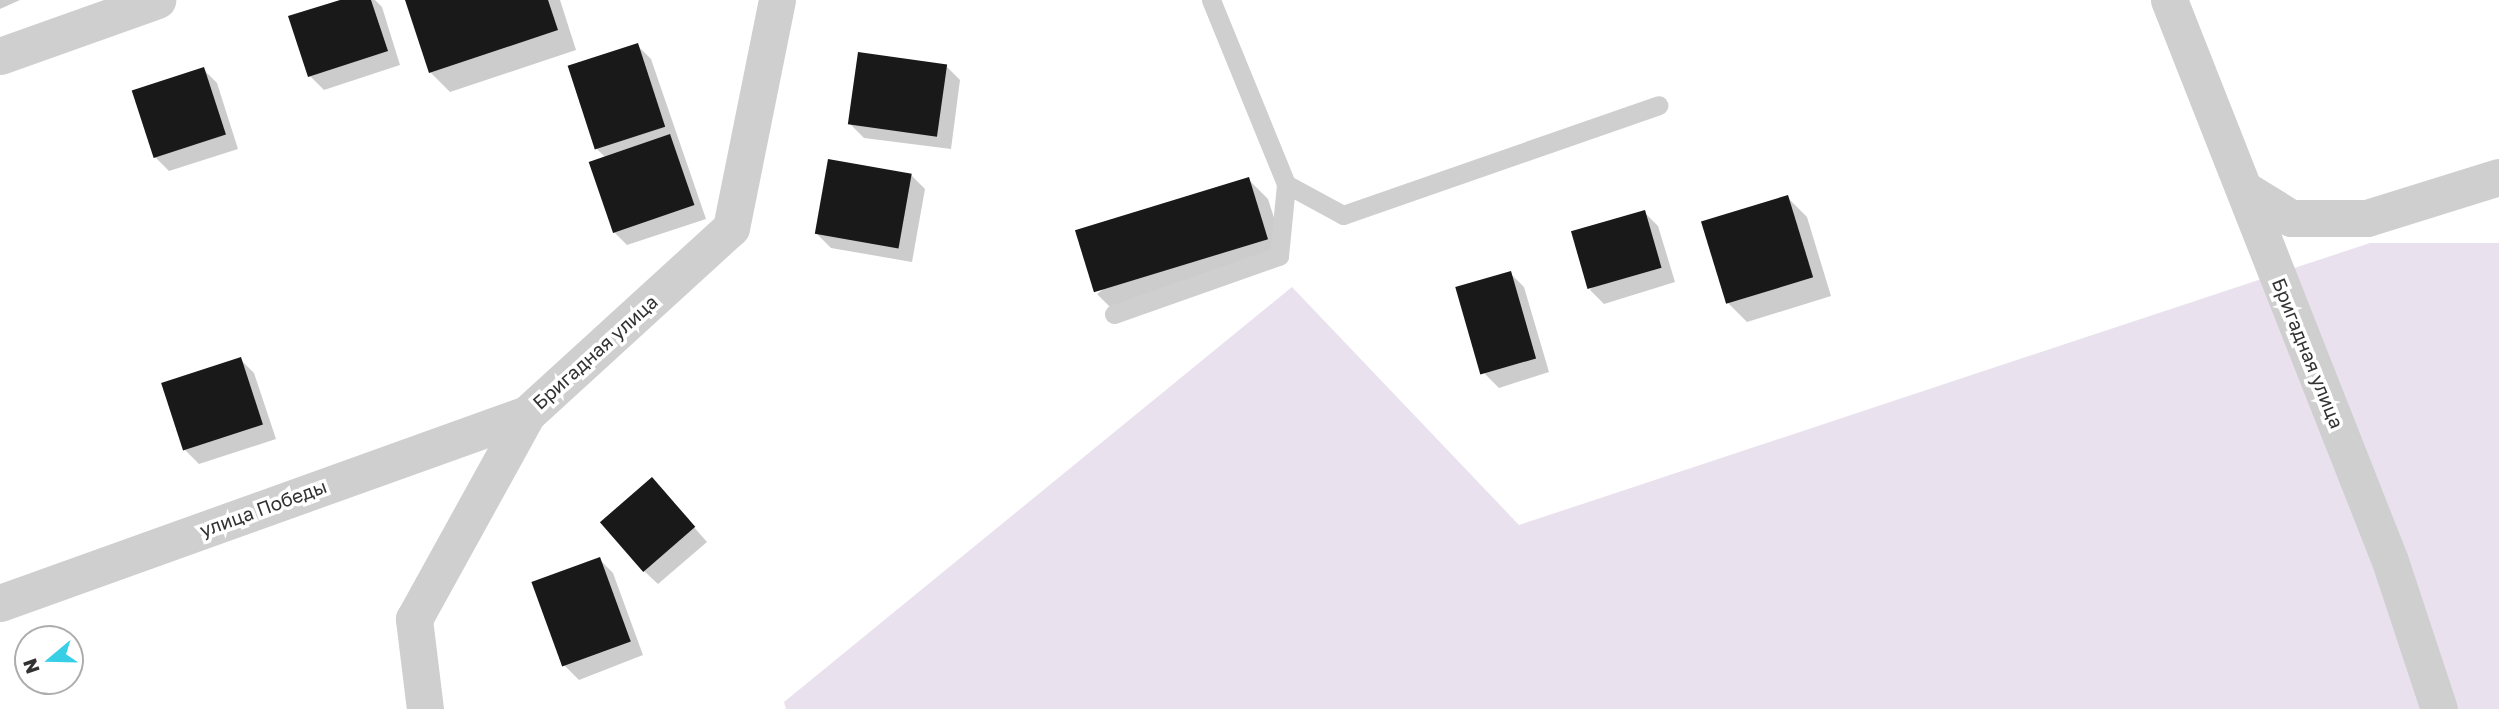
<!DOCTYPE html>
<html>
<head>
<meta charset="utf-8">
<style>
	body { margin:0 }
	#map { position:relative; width:2499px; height:709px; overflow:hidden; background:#fff; font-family:"Golos Text",sans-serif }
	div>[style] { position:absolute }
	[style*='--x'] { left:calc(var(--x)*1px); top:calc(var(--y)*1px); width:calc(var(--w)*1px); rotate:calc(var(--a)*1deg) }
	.green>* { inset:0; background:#eae1ee }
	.shadow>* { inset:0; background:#0003 }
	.building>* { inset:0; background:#191919; transform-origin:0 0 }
	.lane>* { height:19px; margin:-9.5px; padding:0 9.5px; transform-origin:9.5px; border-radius:9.5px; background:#cfcfcf }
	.street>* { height:37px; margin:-18.5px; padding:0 18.5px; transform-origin:18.5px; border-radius:18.5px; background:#cfcfcf }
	span { translate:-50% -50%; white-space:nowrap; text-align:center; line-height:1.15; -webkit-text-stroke:7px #fff; paint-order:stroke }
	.street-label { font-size:19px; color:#323232 }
	.north { position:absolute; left:14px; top:625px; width:70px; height:70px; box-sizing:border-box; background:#fff; border:2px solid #adadad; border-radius:50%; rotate:251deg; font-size:19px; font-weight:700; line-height:28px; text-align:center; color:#323232 }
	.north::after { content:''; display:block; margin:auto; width:24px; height:32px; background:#37cfe6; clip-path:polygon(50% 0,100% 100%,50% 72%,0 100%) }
</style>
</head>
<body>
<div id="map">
	<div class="green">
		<div style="clip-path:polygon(2370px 243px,2499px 243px,2499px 709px,786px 709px,784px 702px,1292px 287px,1519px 525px)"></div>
	</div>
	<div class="shadow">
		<div style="clip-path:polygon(0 0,20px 0,0 9px)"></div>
		<div style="clip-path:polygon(345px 0,375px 0,382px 7px,400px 65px,324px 90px,310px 76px)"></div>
		<div style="clip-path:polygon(407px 0,560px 0,576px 50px,450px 92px,430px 72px)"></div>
		<div style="clip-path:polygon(637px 45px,651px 59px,706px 219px,627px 245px,613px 231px,605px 157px,596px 148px)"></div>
		<div style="clip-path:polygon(946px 66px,960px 80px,951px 149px,864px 138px,850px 124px)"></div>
		<div style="clip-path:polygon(203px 69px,217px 83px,238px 149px,169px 171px,155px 157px)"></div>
		<div style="clip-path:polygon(911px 175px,925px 189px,912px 262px,831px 248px,817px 234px)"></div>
		<div style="clip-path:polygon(1248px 179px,1268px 199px,1287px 258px,1116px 313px,1097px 294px)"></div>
		<div style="clip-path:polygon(1787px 197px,1807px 217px,1831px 296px,1747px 322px,1728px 303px)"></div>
		<div style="clip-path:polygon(1644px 212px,1658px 226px,1675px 282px,1604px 304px,1590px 290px)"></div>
		<div style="clip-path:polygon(1510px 273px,1524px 287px,1549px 372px,1499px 388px,1485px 374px)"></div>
		<div style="clip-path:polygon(240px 359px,254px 373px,276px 439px,199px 464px,185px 450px)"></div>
		<div style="clip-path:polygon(652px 479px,707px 542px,658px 584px,644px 571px)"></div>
		<div style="clip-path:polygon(599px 559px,613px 573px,643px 655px,579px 680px,565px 666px)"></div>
	</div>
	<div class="building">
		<div style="clip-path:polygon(340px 0,371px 0,388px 51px,308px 77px,288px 16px)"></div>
		<div style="clip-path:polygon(405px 0,548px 0,558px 30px,429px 73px)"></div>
		<div style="left:638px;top:43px;width:88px;height:74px;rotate:72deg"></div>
		<div style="left:858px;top:52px;width:90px;height:73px;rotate:8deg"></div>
		<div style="left:204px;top:67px;width:71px;height:76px;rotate:72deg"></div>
		<div style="left:670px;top:134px;width:75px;height:86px;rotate:71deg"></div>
		<div style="left:828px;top:159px;width:85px;height:76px;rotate:10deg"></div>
		<div style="left:1249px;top:177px;width:65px;height:182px;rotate:73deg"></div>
		<div style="left:1788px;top:195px;width:86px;height:91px;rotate:73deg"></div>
		<div style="left:1645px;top:210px;width:60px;height:77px;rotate:74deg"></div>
		<div style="left:1511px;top:271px;width:91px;height:58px;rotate:74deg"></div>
		<div style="left:241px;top:357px;width:71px;height:84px;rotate:72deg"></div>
		<div style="left:652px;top:477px;width:66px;height:69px;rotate:49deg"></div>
		<div style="left:600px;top:557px;width:90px;height:73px;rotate:70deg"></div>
	</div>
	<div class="lane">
		<div style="--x:1211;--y:0;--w:199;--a:67.8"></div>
		<div style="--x:1286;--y:184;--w:65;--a:28.5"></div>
		<div style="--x:1343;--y:215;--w:334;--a:-19.2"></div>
		<div style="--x:1114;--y:314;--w:175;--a:-19.4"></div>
		<div style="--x:1279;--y:256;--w:72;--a:-84.4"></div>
	</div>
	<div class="street">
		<div style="--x:2169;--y:0;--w:603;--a:68.5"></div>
		<div style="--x:2390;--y:561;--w:156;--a:71.7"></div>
		<div style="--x:0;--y:56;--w:167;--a:-19.6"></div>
		<div style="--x:2244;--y:189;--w:55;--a:31.7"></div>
		<div style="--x:2291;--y:218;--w:76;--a:0"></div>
		<div style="--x:2367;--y:218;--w:138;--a:-17.3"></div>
		<div style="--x:0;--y:603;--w:560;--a:-19.73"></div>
		<div style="--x:425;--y:709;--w:91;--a:-97"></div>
		<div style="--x:414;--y:619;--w:234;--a:-61.1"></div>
		<div style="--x:527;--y:414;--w:276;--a:-42.4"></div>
		<div style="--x:731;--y:228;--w:233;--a:-78.6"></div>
	</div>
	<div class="street-label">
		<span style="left:595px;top:352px;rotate:-42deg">Бригадная улица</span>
		<span style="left:2308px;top:353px;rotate:68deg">Бригадная улица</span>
		<span style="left:263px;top:508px;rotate:-20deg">улица Победы</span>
	</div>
	<div class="north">N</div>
</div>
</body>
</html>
